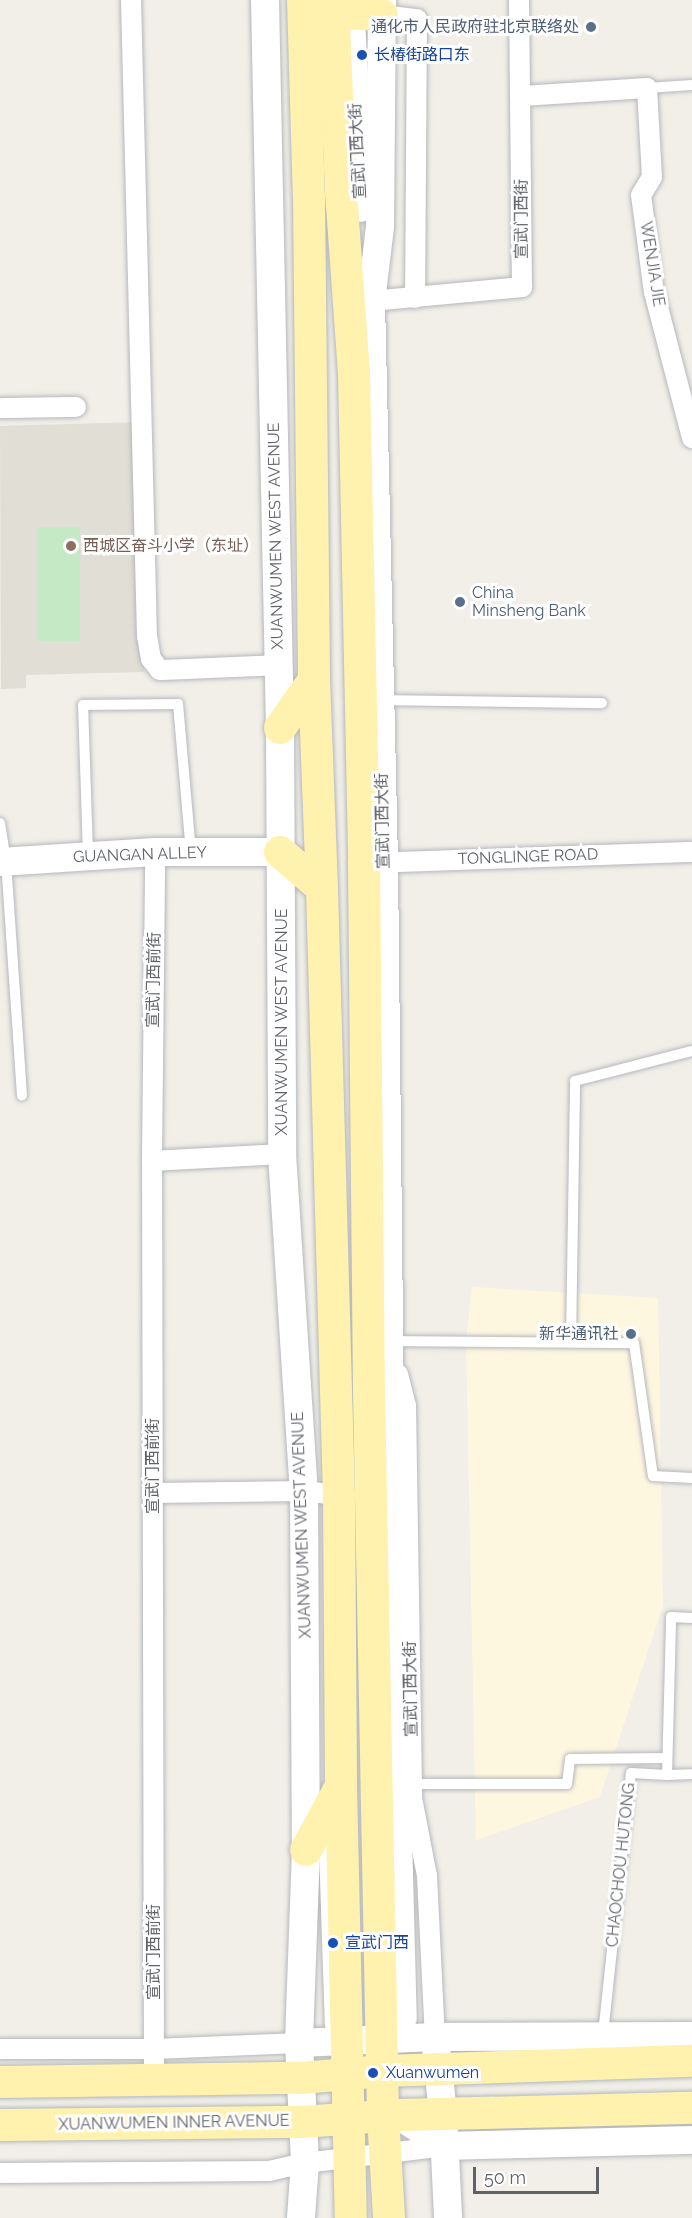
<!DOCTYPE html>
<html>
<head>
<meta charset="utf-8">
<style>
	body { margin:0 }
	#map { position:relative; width:692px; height:2218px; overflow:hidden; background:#f1efe8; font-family:Raleway,"Noto Sans SC",sans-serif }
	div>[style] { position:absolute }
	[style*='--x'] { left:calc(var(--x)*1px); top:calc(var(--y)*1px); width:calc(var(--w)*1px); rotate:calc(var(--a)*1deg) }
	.commercial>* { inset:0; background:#fef7e0 }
	.education>* { inset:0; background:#e1ded6 }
	.green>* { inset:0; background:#c5e8c5; transform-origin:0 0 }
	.roads { filter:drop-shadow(0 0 2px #b5b8bc) drop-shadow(0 0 2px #b5b8bc) }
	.lane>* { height:10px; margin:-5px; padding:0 5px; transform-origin:5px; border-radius:5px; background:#fff }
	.street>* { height:20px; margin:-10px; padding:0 10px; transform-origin:10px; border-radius:10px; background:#fff }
	.secondary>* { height:28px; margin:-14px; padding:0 14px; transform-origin:14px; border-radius:14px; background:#fff }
	.primary>* { height:32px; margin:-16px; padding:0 16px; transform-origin:16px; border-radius:16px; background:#fff2af }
	.dots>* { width:16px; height:16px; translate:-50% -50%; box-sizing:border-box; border:3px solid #fff; border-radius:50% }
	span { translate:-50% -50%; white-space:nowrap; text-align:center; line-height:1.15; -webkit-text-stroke:6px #fff; paint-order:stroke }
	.service-label { font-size:16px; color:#4e5e75 }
	.right { translate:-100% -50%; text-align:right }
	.left { translate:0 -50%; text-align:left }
	.transit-label { font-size:16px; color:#164399 }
	.street-label { font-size:16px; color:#5f6368 }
	.education-label { font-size:16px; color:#785e54 }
	.scale { position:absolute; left:473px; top:2167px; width:126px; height:27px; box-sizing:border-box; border:3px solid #5f6368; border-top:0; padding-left:8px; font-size:18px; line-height:21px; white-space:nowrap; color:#5f6368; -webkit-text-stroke:4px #fff; paint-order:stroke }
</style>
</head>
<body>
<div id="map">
	<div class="commercial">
		<div style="clip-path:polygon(472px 1287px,658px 1298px,663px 1605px,600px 1797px,476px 1840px,466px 1341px)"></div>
	</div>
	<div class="education">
		<div style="clip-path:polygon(139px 422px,144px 672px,26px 675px,26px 688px,1px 689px,0 426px)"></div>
	</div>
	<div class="green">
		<div style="left:37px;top:527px;width:43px;height:114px"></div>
	</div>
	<div class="roads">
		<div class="lane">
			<div style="--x:647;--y:88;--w:45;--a:-3.8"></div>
			<div style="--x:381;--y:700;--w:221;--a:0.8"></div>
			<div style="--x:0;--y:823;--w:38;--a:81"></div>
			<div style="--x:6;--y:861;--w:235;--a:86.1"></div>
			<div style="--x:88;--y:854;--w:149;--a:-91.9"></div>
			<div style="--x:83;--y:705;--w:95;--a:-0.6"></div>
			<div style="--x:178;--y:704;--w:149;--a:85"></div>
			<div style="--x:390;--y:1341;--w:244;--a:0.5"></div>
			<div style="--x:634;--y:1343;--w:134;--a:81.9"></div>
			<div style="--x:653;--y:1476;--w:39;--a:3"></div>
			<div style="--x:571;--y:1342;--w:261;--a:-89.1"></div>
			<div style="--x:575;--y:1081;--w:121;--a:-14.4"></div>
			<div style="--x:667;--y:1775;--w:25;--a:-2"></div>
			<div style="--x:412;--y:1784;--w:155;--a:0"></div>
			<div style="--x:567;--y:1784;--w:25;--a:-83"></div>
			<div style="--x:570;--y:1759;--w:97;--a:-0.6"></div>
			<div style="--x:327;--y:1836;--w:12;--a:104"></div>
			<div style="--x:324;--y:1848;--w:177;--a:88.1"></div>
			<div style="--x:330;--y:2025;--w:14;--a:45"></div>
			<div style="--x:603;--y:2034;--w:262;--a:-83.9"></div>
			<div style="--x:631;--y:1773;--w:36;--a:3"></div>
			<div style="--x:667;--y:1775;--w:158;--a:-88.5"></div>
			<div style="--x:671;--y:1617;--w:21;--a:3"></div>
		</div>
		<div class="street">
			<div style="--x:131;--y:0;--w:636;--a:88.56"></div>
			<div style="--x:147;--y:636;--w:23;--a:80"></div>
			<div style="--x:151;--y:659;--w:14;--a:51"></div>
			<div style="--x:160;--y:670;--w:118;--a:-2.4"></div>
			<div style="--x:382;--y:15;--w:35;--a:7"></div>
			<div style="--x:417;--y:19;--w:279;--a:90.4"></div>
			<div style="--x:522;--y:96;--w:125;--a:-3.7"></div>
			<div style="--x:647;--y:88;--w:89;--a:86.8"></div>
			<div style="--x:652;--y:177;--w:21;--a:121"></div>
			<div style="--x:641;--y:195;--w:98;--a:82.4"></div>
			<div style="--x:654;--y:292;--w:151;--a:75.4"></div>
			<div style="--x:371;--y:301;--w:152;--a:-5.3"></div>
			<div style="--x:522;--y:287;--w:287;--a:-90.6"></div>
			<div style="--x:0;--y:408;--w:76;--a:-0.8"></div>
			<div style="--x:373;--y:863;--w:319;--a:-2"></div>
			<div style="--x:152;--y:1161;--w:130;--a:-3.1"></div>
			<div style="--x:398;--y:1374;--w:33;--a:76"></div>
			<div style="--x:406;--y:1406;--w:392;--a:89.1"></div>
			<div style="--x:412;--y:1798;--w:79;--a:79.1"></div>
			<div style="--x:427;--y:1876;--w:161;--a:87.2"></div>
			<div style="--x:153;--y:1493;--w:151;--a:-0.8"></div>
			<div style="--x:304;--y:1491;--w:35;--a:7"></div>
			<div style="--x:0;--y:2049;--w:154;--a:0"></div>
			<div style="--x:154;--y:2049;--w:145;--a:-2.4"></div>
			<div style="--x:154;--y:2079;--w:918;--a:-90.12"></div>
			<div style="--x:152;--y:1161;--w:309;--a:-89.4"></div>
			<div style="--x:0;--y:2173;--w:269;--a:-0.4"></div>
			<div style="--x:269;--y:2171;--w:37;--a:-13"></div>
			<div style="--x:305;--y:2163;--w:141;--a:-6.9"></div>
		</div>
		<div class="secondary">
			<div style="--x:265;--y:0;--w:728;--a:88.82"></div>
			<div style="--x:280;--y:728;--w:426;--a:89.7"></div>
			<div style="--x:282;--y:1154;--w:338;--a:86.3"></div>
			<div style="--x:304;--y:1491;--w:359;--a:89.7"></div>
			<div style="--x:306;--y:1850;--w:193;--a:92.1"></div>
			<div style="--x:299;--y:2043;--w:120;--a:87.1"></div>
			<div style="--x:305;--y:2163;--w:55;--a:94.2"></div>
			<div style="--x:350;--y:0;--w:208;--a:87"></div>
			<div style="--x:382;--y:0;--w:227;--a:90.5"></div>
			<div style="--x:380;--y:227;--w:75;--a:96.9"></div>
			<div style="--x:371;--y:301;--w:562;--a:88.67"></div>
			<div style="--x:384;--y:863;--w:745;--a:89.38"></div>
			<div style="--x:392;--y:1608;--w:410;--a:88.5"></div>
			<div style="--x:0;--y:862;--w:155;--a:-3.7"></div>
			<div style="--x:155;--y:852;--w:125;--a:0"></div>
			<div style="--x:299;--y:2043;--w:136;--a:-2.5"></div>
			<div style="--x:435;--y:2037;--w:257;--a:-0.2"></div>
			<div style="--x:436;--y:2047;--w:67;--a:84"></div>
			<div style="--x:443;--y:2114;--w:104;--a:87.2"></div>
			<div style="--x:398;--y:2115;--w:56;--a:33.4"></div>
			<div style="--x:445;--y:2146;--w:247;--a:-1.4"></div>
		</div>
		<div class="primary">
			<div style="--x:303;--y:0;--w:197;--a:88.3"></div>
			<div style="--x:309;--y:197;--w:483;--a:89.4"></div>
			<div style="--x:314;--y:680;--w:208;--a:87.8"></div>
			<div style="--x:322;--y:888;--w:607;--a:88.4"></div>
			<div style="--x:339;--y:1495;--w:292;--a:89.6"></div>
			<div style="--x:341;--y:1787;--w:431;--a:88.7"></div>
			<div style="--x:333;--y:0;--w:192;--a:87.6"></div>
			<div style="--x:341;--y:192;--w:181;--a:85.9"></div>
			<div style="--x:354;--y:373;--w:490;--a:88.8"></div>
			<div style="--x:364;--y:863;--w:529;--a:89.46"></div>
			<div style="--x:369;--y:1392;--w:724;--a:88.89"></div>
			<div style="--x:383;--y:2116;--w:102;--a:86.6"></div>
			<div style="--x:333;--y:13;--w:49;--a:2.3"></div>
			<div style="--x:280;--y:728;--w:59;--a:-54.7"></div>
			<div style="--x:280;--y:852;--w:55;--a:40.6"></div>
			<div style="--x:306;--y:1850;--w:71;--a:-61.3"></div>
			<div style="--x:0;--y:2082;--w:301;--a:-0.8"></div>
			<div style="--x:301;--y:2078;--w:82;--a:-4.9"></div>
			<div style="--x:383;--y:2071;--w:309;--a:-1.9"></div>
			<div style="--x:0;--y:2125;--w:302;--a:-0.6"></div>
			<div style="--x:302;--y:2122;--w:96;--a:-4.2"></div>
			<div style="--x:398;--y:2115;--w:294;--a:-1.4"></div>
		</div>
	</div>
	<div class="dots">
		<div style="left:591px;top:27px;background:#5c6f8a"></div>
		<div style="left:362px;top:55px;background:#1a4fb4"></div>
		<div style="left:71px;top:546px;background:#8d6e63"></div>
		<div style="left:460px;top:602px;background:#5c6f8a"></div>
		<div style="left:631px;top:1334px;background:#5c6f8a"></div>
		<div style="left:333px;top:1943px;background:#1a4fb4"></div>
		<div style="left:373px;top:2073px;background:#1a4fb4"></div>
	</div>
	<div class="service-label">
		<span class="right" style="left:579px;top:27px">通化市人民政府驻北京联络处</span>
		<span class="left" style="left:472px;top:602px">China<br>Minsheng Bank</span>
		<span class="right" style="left:619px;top:1334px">新华通讯社</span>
	</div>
	<div class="transit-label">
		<span class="left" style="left:374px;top:55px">长椿街路口东</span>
		<span class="left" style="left:345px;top:1943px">宣武门西</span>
		<span class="left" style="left:386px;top:2073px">Xuanwumen</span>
	</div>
	<div class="street-label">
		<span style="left:358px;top:151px;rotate:-93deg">宣武门西大街</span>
		<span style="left:522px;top:219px;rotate:-90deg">宣武门西街</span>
		<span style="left:652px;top:264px;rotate:81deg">WENJIA JIE</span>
		<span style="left:276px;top:536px;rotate:-91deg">XUANWUMEN WEST AVENUE</span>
		<span style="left:383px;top:821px;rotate:-91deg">宣武门西大街</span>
		<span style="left:140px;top:855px;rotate:-2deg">GUANGAN ALLEY</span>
		<span style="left:528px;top:857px;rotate:-2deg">TONGLINGE ROAD</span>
		<span style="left:154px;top:980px;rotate:-89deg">宣武门西前街</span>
		<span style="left:282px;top:1022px;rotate:-90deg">XUANWUMEN WEST AVENUE</span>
		<span style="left:153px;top:1466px;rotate:-90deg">宣武门西前街</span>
		<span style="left:302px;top:1525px;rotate:-92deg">XUANWUMEN WEST AVENUE</span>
		<span style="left:411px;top:1689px;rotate:-91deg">宣武门西大街</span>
		<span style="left:621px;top:1865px;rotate:-84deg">CHAOCHOU HUTONG</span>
		<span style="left:154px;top:1952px;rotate:-90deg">宣武门西前街</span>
		<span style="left:174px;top:2123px;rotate:-1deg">XUANWUMEN INNER AVENUE</span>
	</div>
	<div class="education-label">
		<span class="left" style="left:83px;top:546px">西城区奋斗小学（东址）</span>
	</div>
	<div class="scale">50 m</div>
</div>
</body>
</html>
